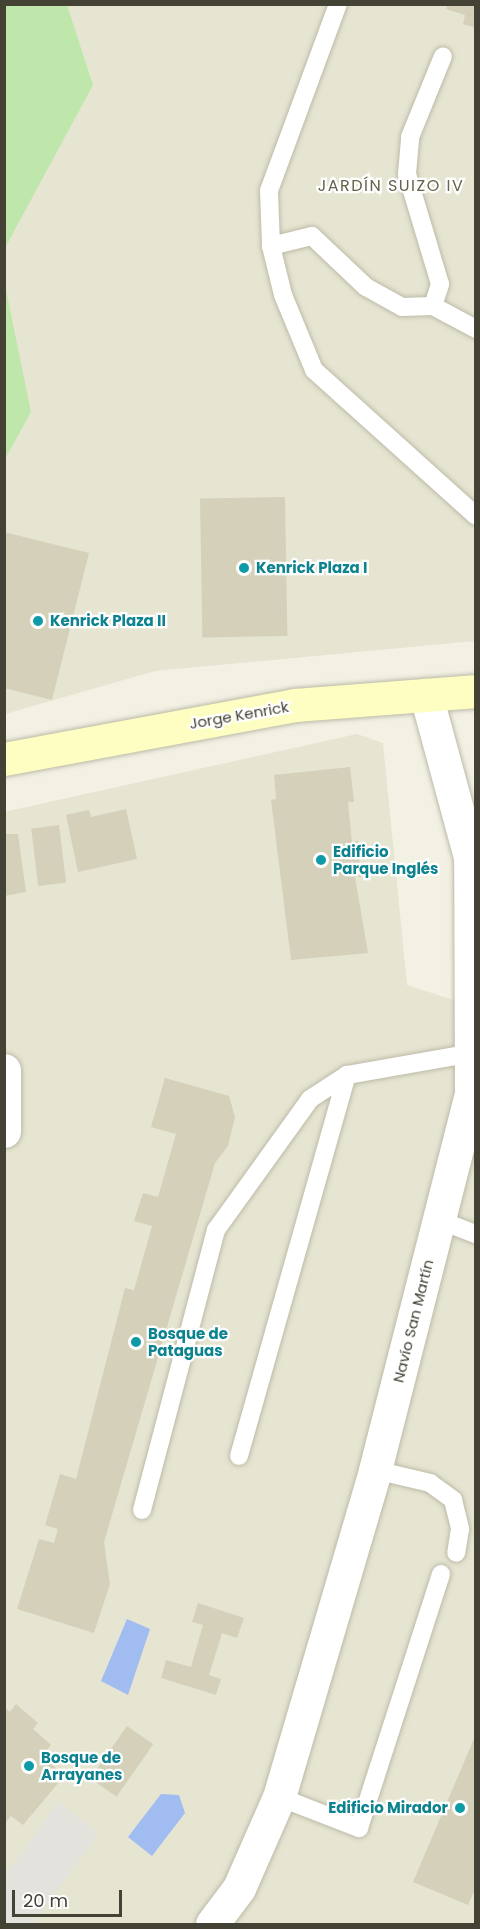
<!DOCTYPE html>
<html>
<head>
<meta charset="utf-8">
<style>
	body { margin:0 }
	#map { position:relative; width:480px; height:1929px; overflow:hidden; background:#f2f1e4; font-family:Poppins,sans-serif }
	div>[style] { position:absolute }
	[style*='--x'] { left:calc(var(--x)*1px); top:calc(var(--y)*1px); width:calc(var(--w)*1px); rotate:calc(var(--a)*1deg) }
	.residential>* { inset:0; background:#e6e5d2 }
	.green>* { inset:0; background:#bfe7ac }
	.parking>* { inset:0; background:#e3e2dd }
	.water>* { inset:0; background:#a0bcf0 }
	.building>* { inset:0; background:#d4d0ba; transform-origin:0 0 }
	.roads { filter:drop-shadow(0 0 2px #bdbba7) drop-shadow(0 0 2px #bdbba7) }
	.service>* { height:18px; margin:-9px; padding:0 9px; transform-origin:9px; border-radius:9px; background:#fff }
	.minor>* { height:33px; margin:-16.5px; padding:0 16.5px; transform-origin:16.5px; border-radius:16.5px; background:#fff }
	.secondary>* { height:33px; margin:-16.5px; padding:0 16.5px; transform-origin:16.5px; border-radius:16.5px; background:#fefec2 }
	.dots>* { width:16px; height:16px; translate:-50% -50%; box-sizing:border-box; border:3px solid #fff; border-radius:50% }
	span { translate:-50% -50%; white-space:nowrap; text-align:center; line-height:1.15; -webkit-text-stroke:4.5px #fff; paint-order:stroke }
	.culture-label { font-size:15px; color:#0d838f; font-weight:700 }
	.left { translate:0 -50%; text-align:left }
	.right { translate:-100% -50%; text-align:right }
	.street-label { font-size:15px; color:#444234 }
	.neighbourhood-label { font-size:16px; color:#67624b; letter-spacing:1.5px }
	.frame { position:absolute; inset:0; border:6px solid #444234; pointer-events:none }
	.scale { position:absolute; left:12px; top:1890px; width:110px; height:27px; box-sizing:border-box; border:3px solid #444234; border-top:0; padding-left:8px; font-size:18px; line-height:21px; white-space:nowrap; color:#444234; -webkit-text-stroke:4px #fff; paint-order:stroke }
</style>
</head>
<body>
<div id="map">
	<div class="residential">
		<div style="clip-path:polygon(5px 5px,475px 5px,475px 641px,155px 671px,5px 714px)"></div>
		<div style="clip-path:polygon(357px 734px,383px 743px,407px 985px,475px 1007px,475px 1924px,5px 1924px,4px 812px)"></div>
	</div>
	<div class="green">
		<div style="clip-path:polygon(5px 4px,67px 5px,93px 85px,5px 248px)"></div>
		<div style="clip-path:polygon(5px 285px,31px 412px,5px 459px,4px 459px)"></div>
	</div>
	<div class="parking">
		<div style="clip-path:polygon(58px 1802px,98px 1834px,33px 1924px,5px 1924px,5px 1877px)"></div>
	</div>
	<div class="water">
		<div style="clip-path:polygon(127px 1619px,150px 1629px,128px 1695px,101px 1681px)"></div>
		<div style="clip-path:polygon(161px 1794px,179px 1795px,185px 1813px,152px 1856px,128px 1837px)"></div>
	</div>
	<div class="building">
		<div style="clip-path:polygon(448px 4px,476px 4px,476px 28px,463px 24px,465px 15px,446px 9px)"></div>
		<div style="left:285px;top:497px;width:139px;height:85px;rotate:89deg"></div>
		<div style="clip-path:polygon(4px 532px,89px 553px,52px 700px,4px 688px)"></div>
		<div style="clip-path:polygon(350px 767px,354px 802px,348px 802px,352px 842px,358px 841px,361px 877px,355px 877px,368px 953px,291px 960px,271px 800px,276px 799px,274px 775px)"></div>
		<div style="clip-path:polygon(126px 809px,137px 859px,78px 872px,66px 815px,89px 810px,91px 817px)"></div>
		<div style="left:59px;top:825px;width:58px;height:28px;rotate:83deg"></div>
		<div style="clip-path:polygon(4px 834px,18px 834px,26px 892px,4px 896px)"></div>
		<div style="clip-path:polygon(165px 1078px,229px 1096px,235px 1117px,228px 1146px,215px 1163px,104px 1542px,110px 1584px,94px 1633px,17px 1609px,39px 1539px,54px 1543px,58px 1529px,45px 1525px,60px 1474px,76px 1479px,125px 1288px,134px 1290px,152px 1226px,134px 1221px,143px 1193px,158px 1197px,176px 1134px,151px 1127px)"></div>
		<div style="clip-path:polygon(198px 1603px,244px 1618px,237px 1638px,222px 1633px,209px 1675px,221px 1679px,216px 1695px,161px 1678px,166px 1660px,191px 1667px,203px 1625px,192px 1622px)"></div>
		<div style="clip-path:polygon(16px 1704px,38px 1723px,33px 1729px,51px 1745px,41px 1756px,65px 1775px,23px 1825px,11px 1816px,4px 1824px,4px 1707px,10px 1712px)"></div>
		<div style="left:127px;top:1726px;width:32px;height:64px;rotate:35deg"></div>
		<div style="clip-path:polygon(476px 1734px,476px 1887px,468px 1905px,413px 1882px)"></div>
	</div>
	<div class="roads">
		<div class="service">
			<div style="--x:338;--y:4;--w:199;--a:110.3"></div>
			<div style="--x:269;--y:191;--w:55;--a:87.9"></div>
			<div style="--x:271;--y:246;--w:50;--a:76.2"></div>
			<div style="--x:283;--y:295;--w:81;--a:67.5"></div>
			<div style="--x:314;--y:370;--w:218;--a:42"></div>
			<div style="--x:271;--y:246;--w:42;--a:-13.7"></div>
			<div style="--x:312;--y:236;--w:74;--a:43.4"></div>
			<div style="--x:366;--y:287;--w:41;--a:29.1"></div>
			<div style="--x:402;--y:307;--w:31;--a:-2"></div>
			<div style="--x:433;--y:306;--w:49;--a:28.1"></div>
			<div style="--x:433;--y:306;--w:23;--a:-72"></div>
			<div style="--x:440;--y:284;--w:115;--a:-106.7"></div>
			<div style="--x:407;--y:174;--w:37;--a:-85"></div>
			<div style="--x:410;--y:137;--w:87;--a:-67.8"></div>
			<div style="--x:439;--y:1220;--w:40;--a:21"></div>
			<div style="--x:239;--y:1456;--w:396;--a:-74.2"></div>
			<div style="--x:347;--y:1075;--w:128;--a:-9.9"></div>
			<div style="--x:375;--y:1470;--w:57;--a:13.3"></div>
			<div style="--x:430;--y:1483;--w:29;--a:36"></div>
			<div style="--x:453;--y:1500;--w:30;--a:76"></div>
			<div style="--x:460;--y:1529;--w:24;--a:99"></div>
			<div style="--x:142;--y:1510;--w:290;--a:-75.2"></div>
			<div style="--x:216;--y:1230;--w:161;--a:-54.3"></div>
			<div style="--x:310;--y:1099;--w:44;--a:-33"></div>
			<div style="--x:279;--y:1797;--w:86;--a:21.2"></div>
			<div style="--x:359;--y:1828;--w:267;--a:-72.1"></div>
		</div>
		<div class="minor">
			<div style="--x:4;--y:1070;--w:61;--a:90"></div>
			<div style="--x:212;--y:1924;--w:45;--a:-53.1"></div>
			<div style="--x:239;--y:1888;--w:99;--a:-66.3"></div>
			<div style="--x:279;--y:1797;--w:341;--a:-73.6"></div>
			<div style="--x:375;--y:1470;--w:389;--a:-75.7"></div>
			<div style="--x:471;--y:1093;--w:236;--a:-90.2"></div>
			<div style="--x:470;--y:857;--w:168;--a:-105.2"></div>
		</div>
		<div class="secondary">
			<div style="--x:4;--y:759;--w:296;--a:-10.5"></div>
			<div style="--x:295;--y:705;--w:182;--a:-4.4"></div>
		</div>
	</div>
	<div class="dots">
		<div style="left:244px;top:568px;background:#0f9aa8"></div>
		<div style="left:38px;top:621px;background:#0f9aa8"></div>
		<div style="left:321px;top:860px;background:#0f9aa8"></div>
		<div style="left:136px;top:1342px;background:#0f9aa8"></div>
		<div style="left:29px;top:1766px;background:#0f9aa8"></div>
		<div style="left:460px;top:1808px;background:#0f9aa8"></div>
	</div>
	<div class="culture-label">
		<span class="left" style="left:256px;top:568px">Kenrick Plaza I</span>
		<span class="left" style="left:50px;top:621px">Kenrick Plaza II</span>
		<span class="left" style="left:333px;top:860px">Edificio<br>Parque Inglés</span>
		<span class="left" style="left:148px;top:1342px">Bosque de<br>Pataguas</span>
		<span class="left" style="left:41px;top:1766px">Bosque de<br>Arrayanes</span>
		<span class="right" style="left:448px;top:1808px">Edificio Mirador</span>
	</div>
	<div class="street-label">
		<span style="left:239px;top:715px;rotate:-10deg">Jorge Kenrick</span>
		<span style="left:413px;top:1321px;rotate:-76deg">Navío San Martín</span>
	</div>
	<div class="neighbourhood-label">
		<span style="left:391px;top:186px">JARDÍN SUIZO IV</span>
	</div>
	<div class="frame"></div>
	<div class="scale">20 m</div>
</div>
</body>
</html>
